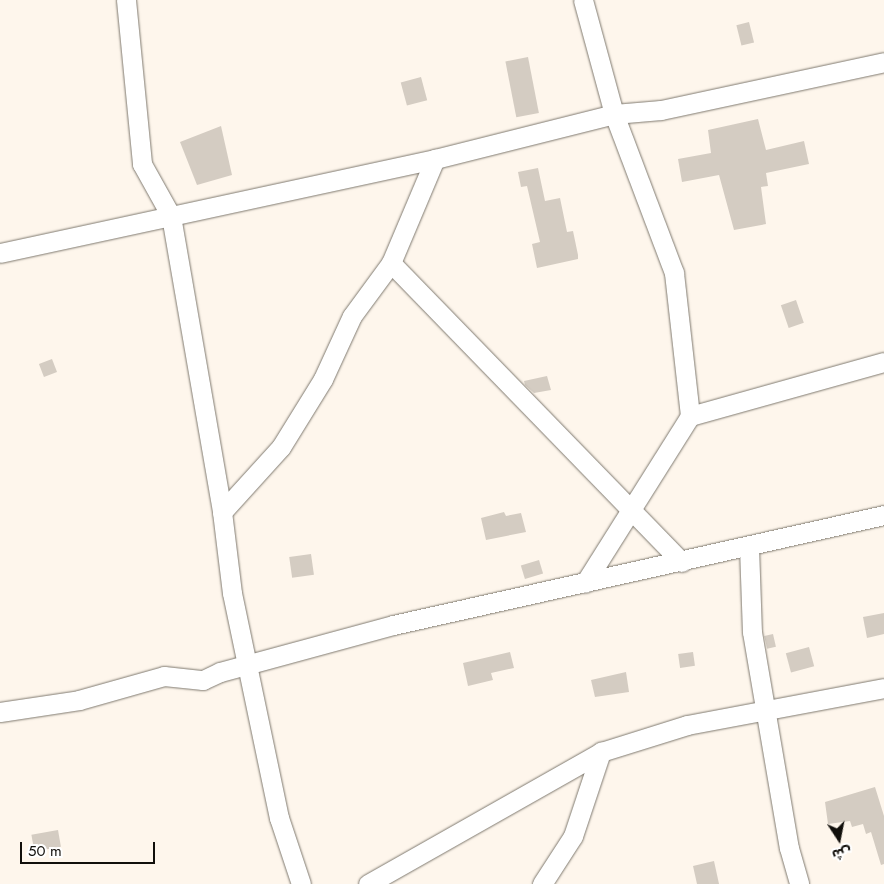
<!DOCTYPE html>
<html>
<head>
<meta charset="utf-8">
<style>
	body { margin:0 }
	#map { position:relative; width:884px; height:884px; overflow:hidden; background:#fef6ec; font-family:Jost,"Noto Sans Arabic",sans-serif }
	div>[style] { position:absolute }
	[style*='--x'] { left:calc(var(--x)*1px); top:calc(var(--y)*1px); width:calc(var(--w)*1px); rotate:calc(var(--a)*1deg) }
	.building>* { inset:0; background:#d4ccc2; transform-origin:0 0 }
	.roads { filter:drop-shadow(0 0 1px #7f796f) drop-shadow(0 0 1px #7f796f) }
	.street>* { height:19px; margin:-9.5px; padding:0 9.5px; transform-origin:9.5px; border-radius:9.5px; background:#fff }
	span { translate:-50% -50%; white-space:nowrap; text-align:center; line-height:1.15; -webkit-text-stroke:4.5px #fff; paint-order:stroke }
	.north { position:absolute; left:814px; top:814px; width:50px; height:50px; -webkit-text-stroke:4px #fff; paint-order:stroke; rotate:169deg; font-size:14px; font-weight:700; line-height:20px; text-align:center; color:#110f0b }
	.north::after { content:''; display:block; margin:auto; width:18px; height:22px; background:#110f0b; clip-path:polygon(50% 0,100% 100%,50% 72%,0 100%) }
	.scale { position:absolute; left:20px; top:842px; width:135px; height:22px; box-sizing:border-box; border:2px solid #110f0b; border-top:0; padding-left:6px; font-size:15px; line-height:18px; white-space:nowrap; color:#110f0b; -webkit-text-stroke:4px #fff; paint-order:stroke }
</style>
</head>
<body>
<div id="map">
	<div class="building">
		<div style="left:749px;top:22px;width:21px;height:13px;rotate:76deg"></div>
		<div style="left:528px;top:57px;width:57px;height:23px;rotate:79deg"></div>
		<div style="left:421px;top:77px;width:24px;height:21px;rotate:75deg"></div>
		<div style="clip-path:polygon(758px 119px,766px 150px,804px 141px,809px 164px,766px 173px,768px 186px,761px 187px,766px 224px,734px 230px,719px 175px,682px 182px,678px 159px,711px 153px,708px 130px)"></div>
		<div style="clip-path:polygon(221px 126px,232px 175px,197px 185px,180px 142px)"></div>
		<div style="clip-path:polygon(538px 168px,545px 201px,560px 198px,567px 232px,573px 231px,578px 255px,578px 259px,537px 268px,532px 244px,540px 242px,527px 186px,521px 187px,518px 172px)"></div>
		<div style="left:796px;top:300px;width:24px;height:16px;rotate:71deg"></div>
		<div style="left:52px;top:359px;width:14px;height:14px;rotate:69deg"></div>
		<div style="clip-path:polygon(547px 376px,551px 390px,534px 393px,525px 385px,524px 381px)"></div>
		<div style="clip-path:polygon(504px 512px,506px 516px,521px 513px,526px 532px,486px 540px,481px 518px)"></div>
		<div style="left:311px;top:554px;width:21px;height:22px;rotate:82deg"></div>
		<div style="left:539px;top:560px;width:14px;height:19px;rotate:73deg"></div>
		<div style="clip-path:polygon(884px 613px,884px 634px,867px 638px,863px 617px)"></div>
		<div style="left:773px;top:634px;width:13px;height:9px;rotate:77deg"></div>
		<div style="left:809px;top:647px;width:20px;height:24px;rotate:75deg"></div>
		<div style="clip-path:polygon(510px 652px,514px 668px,491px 673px,493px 680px,468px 686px,463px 663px)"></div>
		<div style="left:693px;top:652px;width:14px;height:15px;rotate:82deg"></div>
		<div style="clip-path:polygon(626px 672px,629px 692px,595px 697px,591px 680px)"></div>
		<div style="clip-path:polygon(875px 787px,884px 816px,884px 864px,881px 865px,871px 832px,866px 834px,863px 824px,852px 827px,850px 821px,828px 824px,825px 802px)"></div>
		<div style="left:58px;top:830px;width:17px;height:27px;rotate:80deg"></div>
		<div style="clip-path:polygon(714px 861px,719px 884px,697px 884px,693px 866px)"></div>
	</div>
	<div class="roads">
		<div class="street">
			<div style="--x:126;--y:0;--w:165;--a:84.4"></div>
			<div style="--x:142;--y:164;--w:60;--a:60.9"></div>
			<div style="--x:171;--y:216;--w:300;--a:80.2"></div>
			<div style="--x:583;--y:0;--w:118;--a:74.8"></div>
			<div style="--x:614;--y:114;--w:170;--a:69.3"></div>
			<div style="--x:674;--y:273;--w:144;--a:83.6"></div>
			<div style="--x:690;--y:416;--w:197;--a:122.2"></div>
			<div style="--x:0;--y:253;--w:445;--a:-12.2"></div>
			<div style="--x:435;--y:159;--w:185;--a:-14.1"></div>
			<div style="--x:614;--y:114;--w:47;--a:-4.9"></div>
			<div style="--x:661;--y:110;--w:228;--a:-12.1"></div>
			<div style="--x:391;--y:263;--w:417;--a:45.8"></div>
			<div style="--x:690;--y:416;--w:201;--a:-15.6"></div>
			<div style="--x:749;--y:547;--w:85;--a:88"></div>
			<div style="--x:752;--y:632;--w:219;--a:80.3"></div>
			<div style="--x:789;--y:848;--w:37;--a:74"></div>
			<div style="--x:0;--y:712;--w:80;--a:-8.6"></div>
			<div style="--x:79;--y:700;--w:88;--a:-15.8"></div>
			<div style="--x:164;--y:676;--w:39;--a:6"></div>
			<div style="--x:203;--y:680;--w:19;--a:-25"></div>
			<div style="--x:220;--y:672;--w:179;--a:-15.2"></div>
			<div style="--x:393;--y:625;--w:503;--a:-12.63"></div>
			<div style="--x:301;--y:884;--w:70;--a:-108.4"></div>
			<div style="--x:279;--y:818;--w:230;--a:-101.8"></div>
			<div style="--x:232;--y:593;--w:82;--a:-97"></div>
			<div style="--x:222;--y:512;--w:88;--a:-47.8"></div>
			<div style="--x:281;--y:447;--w:80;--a:-58.3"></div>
			<div style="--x:323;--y:379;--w:69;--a:-65.3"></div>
			<div style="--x:352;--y:316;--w:66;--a:-53.7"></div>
			<div style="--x:391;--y:263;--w:113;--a:-67.1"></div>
			<div style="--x:368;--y:884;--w:268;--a:-29.5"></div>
			<div style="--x:601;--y:752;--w:90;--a:-17.4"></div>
			<div style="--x:687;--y:725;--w:200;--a:-10.6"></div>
			<div style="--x:542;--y:884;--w:57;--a:-57.1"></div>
			<div style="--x:573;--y:836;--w:89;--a:-71.6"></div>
		</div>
	</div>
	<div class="north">ش</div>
	<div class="scale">50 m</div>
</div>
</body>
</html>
